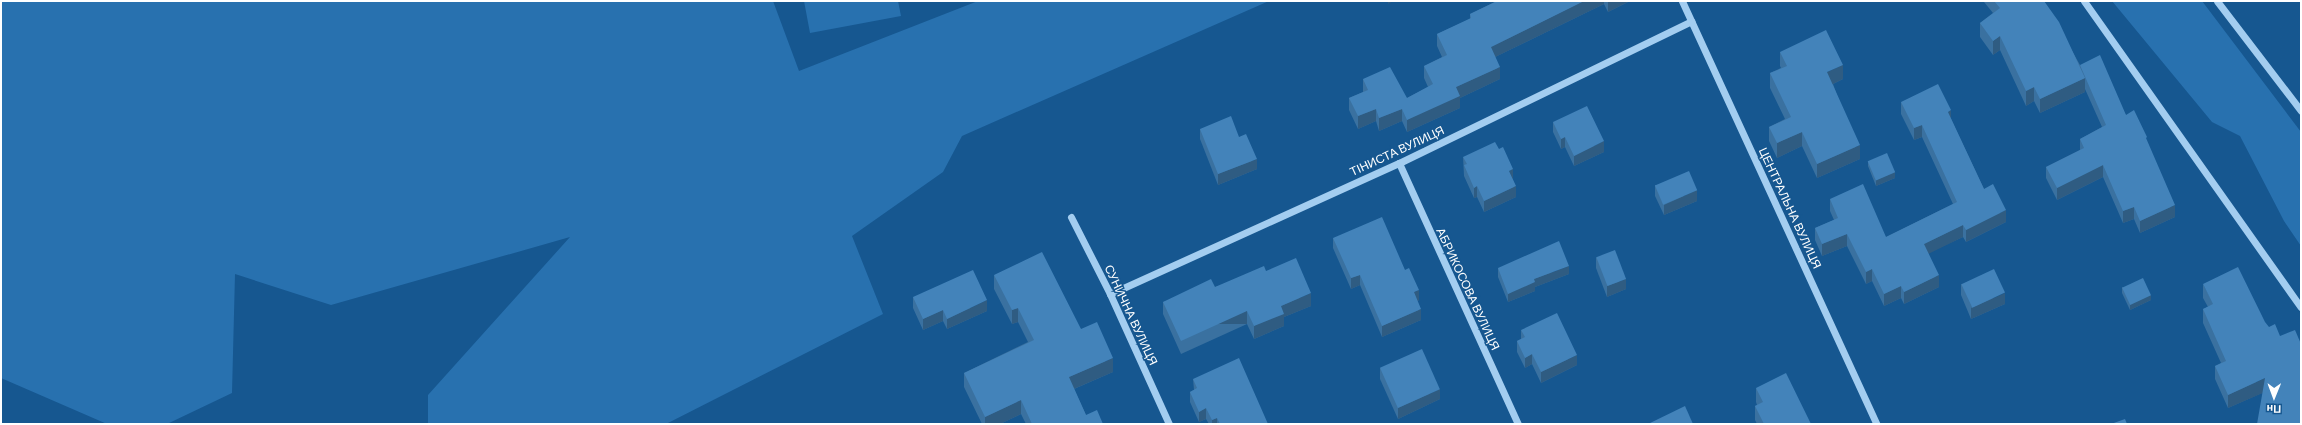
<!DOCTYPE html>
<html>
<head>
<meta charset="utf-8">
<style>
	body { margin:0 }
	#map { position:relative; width:2302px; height:425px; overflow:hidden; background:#165790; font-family:Barlow,sans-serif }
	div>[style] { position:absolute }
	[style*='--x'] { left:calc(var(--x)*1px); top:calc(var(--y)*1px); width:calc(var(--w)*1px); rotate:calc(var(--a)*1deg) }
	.green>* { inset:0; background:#2871af }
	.minor>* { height:7px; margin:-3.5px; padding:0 3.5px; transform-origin:3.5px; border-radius:3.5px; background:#a3cdf0 }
	.wall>* { inset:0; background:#3a71a0 }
	.shaded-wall>* { inset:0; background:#2f5c82; transform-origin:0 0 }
	.building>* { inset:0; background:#4383ba; transform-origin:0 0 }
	span { translate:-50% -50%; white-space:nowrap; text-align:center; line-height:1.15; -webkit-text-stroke:3px #165790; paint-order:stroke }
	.street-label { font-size:12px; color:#fff }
	.frame { position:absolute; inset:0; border:2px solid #fff; pointer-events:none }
	.north { position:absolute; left:2254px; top:377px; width:40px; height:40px; -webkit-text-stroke:3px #165790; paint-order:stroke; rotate:181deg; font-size:11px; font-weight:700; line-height:16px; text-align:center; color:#fff }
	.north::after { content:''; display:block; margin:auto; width:14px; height:18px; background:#fff; clip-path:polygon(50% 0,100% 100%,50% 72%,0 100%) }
</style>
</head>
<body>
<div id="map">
	<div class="green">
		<div style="clip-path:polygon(1px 1px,773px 1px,799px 71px,978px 1px,1269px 1px,962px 136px,943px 172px,852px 236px,883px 314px,666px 424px,428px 424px,428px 395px,570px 237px,331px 305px,235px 274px,232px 393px,167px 424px,107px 424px,1px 378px)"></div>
		<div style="clip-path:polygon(804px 1px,898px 1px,901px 16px,810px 33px)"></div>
		<div style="clip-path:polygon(2112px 1px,2202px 1px,2301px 132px,2301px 246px,2284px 221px,2240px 136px,2212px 122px)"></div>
	</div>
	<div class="minor">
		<div style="--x:1682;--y:1;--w:466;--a:65.3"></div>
		<div style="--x:2084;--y:1;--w:375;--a:54.7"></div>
		<div style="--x:2217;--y:1;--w:138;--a:52.6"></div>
		<div style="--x:1399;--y:163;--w:287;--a:65.5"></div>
		<div style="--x:1071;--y:217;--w:86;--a:63.1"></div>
		<div style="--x:1110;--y:294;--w:143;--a:65.6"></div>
		<div style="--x:1110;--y:294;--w:317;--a:-24.4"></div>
		<div style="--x:1399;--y:163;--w:325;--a:-25.9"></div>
	</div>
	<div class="wall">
		<div style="clip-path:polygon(1497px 1px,1628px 1px,1628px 2px,1608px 12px,1604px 4px,1495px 57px,1500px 79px,1460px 98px,1460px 108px,1407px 132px,1402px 121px,1379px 131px,1376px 121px,1358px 129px,1349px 110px,1349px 98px,1363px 92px,1363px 79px,1407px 98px,1428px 87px,1424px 78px,1424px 66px,1442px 57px,1437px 46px,1437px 34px,1470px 19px,1470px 14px)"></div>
		<div style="clip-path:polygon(1984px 1px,2044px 1px,2080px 65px,2126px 115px,2147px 142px,2175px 217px,2140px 233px,2134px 219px,2123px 223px,2103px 177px,2057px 200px,2046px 178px,2046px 167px,2080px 150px,2080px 139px,2102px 127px,2085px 89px,2085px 92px,2040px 113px,2034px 101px,2026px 106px,2000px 50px,1993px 55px,1980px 37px,1980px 23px,1993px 13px,1984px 2px)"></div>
		<div style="clip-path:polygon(1780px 52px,1843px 79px,1833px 84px,1860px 159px,1817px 178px,1802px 146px,1777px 158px,1769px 141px,1769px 127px,1785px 119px,1770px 88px,1770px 73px,1781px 68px,1780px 66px)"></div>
		<div style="clip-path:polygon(1901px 102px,1951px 119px,1984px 189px,2006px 222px,1966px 242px,1963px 237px,1928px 253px,1939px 287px,1904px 304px,1901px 298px,1884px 306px,1872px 281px,1866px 284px,1847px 246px,1822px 256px,1815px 240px,1815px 228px,1834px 220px,1830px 211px,1830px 199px,1886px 237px,1953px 204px,1922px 137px,1914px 140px,1901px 114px)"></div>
		<div style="clip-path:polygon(1553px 122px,1604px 152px,1574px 166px,1565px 147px,1561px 149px,1553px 132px)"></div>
		<div style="clip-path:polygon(1200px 129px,1239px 137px,1257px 169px,1218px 185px,1200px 139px)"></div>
		<div style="clip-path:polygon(1463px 157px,1513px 180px,1516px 197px,1484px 212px,1477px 197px,1474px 198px,1464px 176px)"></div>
		<div style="clip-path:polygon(1868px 161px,1895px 178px,1876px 186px,1868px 166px)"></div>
		<div style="clip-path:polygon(1655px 185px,1697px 201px,1664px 215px,1655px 196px)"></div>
		<div style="clip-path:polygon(1333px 238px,1405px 270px,1419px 300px,1417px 301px,1421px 320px,1382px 337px,1360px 285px,1351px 289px,1333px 248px)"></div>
		<div style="clip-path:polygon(1596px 257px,1626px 289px,1607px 297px,1596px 268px)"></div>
		<div style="clip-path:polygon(1498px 268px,1569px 274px,1535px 287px,1535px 291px,1508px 302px,1498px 277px)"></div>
		<div style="clip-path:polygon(1266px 271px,1311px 306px,1284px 317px,1284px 326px,1254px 339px,1247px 324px,1181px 354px,1163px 314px,1163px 302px,1215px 287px)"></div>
		<div style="clip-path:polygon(994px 275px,1081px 329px,1113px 372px,1074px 389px,1086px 415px,1103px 424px,1026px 424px,1021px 414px,1000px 424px,982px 424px,964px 387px,964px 373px,1028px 342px,1018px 322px,1012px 324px,994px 289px)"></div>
		<div style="clip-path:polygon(1961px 284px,2005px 304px,1971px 319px,1961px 295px)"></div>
		<div style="clip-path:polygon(2203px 284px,2262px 393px,2228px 408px,2215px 379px,2215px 366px,2221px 363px,2203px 323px,2203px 309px,2208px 307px,2203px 298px)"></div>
		<div style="clip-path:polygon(2122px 287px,2151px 300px,2130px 310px,2122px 293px)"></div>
		<div style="clip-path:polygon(913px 297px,987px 311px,947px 329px,943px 321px,923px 330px,913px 308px)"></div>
		<div style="clip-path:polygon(1521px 330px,1577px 365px,1541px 383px,1532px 364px,1525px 368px,1517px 352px,1517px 341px,1521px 339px)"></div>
		<div style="clip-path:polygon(1380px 368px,1440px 399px,1398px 419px,1380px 379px)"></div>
		<div style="clip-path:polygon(1193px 379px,1268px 424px,1209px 424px,1206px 419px,1199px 422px,1190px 402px,1190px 392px,1194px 390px)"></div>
		<div style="clip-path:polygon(1756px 388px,1811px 424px,1757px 424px,1755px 420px,1755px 406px,1757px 405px,1756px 402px)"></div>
	</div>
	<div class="shaded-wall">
		<div style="clip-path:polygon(1388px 1px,1393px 1px,1388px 4px)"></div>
		<div style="clip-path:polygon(1584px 1px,1604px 1px,1604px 4px,1491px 59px,1491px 47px)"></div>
		<div style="clip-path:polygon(1608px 1px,1628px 1px,1628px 2px,1608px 12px)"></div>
		<div style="clip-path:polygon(2000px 36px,2000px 50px,1993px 55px,1993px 41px)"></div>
		<div style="clip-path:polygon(1843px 65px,1843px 79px,1827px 87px,1827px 72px)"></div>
		<div style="clip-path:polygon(1500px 67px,1500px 79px,1460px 98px,1460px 108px,1407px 132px,1407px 120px,1456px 87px)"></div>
		<div style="clip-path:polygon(2085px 78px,2085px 92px,2040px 113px,2040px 99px)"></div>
		<div style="clip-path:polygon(2034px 87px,2034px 101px,2026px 106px,2026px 91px)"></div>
		<div style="clip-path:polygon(1376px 109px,1376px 121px,1358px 129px,1358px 116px)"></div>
		<div style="clip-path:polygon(1402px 109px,1402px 121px,1379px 131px,1379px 118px)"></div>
		<div style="clip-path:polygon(1951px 110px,1951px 122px,1948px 112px)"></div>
		<div style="clip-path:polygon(1922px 125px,1922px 137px,1914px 140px,1914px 128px)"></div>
		<div style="clip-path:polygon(1802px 132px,1802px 146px,1777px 158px,1777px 143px)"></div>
		<div style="clip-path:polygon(1565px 137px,1565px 147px,1561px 149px,1561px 139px)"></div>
		<div style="clip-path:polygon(1604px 141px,1604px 152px,1574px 166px,1574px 156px)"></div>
		<div style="clip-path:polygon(1860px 145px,1860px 159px,1817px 178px,1817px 164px)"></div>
		<div style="clip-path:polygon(1257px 159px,1257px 169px,1218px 185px,1218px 174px)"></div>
		<div style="clip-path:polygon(2103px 165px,2103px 177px,2057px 200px,2057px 188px)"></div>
		<div style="clip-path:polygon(1513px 169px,1513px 180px,1509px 171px)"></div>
		<div style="clip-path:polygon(1895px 172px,1895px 178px,1876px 186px,1876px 180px)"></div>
		<div style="clip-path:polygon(1477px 186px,1477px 197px,1474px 198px,1474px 188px)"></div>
		<div style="clip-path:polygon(1516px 186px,1516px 197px,1484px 212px,1484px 201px)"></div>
		<div style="clip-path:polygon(1697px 190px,1697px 201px,1664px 215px,1664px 205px)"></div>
		<div style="clip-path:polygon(2175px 205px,2175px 217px,2140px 233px,2140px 221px)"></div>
		<div style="clip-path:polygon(2134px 207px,2134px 219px,2123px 223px,2123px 211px)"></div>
		<div style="clip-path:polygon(2006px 210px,2006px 222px,1966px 242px,1966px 230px)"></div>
		<div style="clip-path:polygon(1963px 225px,1963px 237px,1924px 256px,1924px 244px)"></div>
		<div style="clip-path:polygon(1847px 234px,1847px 246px,1822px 256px,1822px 244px)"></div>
		<div style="clip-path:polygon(1569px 266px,1569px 274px,1535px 287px,1535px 291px,1508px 302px,1508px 294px,1534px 279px)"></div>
		<div style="clip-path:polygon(1872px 269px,1872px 281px,1866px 284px,1866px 272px)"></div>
		<div style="clip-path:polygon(1360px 275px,1360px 285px,1351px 289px,1351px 278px)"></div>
		<div style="clip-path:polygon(1939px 275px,1939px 287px,1904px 304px,1904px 292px)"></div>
		<div style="clip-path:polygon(1626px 279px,1626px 289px,1607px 297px,1607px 286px)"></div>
		<div style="clip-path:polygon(1901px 286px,1901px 298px,1884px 306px,1884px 294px)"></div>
		<div style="clip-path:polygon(1419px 290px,1419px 300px,1414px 303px,1414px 292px)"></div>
		<div style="clip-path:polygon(1311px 293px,1311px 306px,1284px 317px,1284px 326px,1254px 339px,1254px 326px,1281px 306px)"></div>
		<div style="clip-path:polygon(2005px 293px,2005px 304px,1971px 319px,1971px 308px)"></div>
		<div style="clip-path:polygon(2151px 295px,2151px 300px,2130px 310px,2130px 304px)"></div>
		<div style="clip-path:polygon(987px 300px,987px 311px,947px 329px,947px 319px)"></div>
		<div style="clip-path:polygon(1018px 308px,1018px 322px,1012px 324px,1012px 310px)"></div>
		<div style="clip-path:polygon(1421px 309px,1421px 320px,1382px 337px,1382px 326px)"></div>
		<div style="clip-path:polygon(943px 310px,943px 321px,923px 330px,923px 319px)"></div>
		<div style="left:1247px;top:311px;width:13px;height:72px;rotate:90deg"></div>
		<div style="clip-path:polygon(1532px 354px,1532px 364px,1525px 368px,1525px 358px)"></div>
		<div style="clip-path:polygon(1577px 355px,1577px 365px,1541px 383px,1541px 372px)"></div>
		<div style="clip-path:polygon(1113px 358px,1113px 372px,1069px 391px,1069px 377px)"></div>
		<div style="clip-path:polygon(2265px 378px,2265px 392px,2228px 408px,2228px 395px)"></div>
		<div style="clip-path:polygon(1440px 389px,1440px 399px,1398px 419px,1398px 408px)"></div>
		<div style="clip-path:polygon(1021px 400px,1021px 414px,1000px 424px,985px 424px,985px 417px)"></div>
		<div style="clip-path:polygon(1206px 408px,1206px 419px,1199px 422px,1199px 412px)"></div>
		<div style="clip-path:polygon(1217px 418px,1217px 424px,1212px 424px,1212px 420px)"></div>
	</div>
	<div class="building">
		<div style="clip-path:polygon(1497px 1px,1584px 1px,1491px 47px,1500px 67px,1456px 87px,1460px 96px,1407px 120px,1402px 109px,1379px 118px,1376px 109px,1358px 116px,1349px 98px,1368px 90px,1363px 79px,1390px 67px,1407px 98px,1433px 84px,1424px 66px,1447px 55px,1437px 34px,1471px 18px,1470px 14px)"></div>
		<div style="clip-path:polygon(1994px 1px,2044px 1px,2059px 22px,2085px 78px,2040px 99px,2034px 87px,2026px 91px,2000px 36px,1993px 41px,1980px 23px,2000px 8px)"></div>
		<div style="clip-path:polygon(1826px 30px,1843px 65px,1827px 72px,1860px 145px,1817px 164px,1802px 132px,1777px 143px,1769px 127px,1791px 117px,1770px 73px,1787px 66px,1780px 52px)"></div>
		<div style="clip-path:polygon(2100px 55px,2126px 115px,2134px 110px,2147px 137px,2146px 138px,2175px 205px,2140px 221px,2134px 207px,2123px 211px,2103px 165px,2057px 188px,2046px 167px,2084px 148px,2080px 139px,2106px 125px,2080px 65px)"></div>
		<div style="clip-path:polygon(1938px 84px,1951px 110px,1948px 112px,1984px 189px,1993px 184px,2006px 210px,1966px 230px,1963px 225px,1924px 244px,1939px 275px,1904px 292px,1901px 286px,1884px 294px,1872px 269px,1866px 272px,1847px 234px,1822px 244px,1815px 228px,1838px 218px,1830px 199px,1863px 184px,1886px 237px,1957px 202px,1922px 125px,1914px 128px,1901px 102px)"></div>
		<div style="clip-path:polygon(1587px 106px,1604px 141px,1574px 156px,1565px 137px,1561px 139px,1553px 122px)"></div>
		<div style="clip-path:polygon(1231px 116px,1239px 137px,1246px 134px,1257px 159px,1218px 174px,1200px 129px)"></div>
		<div style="clip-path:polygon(1495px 142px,1499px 149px,1503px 147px,1513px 169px,1509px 171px,1516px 186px,1484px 201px,1477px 186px,1474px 188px,1464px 165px,1467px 164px,1463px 157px)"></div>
		<div style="left:1887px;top:153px;width:21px;height:21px;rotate:67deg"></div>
		<div style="left:1689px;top:171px;width:21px;height:37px;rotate:67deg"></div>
		<div style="clip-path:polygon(1382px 217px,1405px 270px,1409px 268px,1419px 290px,1414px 292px,1421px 309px,1382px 326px,1360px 275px,1351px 278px,1333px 238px)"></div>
		<div style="clip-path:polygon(1559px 241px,1569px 266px,1534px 279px,1535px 282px,1508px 294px,1498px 268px)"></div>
		<div style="left:1615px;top:250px;width:31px;height:20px;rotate:69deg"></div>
		<div style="clip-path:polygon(1042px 252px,1081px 329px,1097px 322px,1113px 358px,1069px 377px,1086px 415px,1097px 410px,1103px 424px,1032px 424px,1021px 400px,985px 417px,964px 373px,1034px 340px,1018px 308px,1012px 310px,994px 275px)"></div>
		<div style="clip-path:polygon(1296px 258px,1311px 293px,1281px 306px,1284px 314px,1254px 326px,1247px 311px,1181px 341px,1163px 302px,1211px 279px,1215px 287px,1264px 266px,1266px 271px)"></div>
		<div style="clip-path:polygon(2238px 267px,2265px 322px,2269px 327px,2275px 324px,2280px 336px,2295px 330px,2301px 344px,2301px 424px,2257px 424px,2265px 378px,2228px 395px,2215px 366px,2226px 361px,2203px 309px,2213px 304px,2203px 284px)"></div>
		<div style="left:1994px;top:269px;width:26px;height:36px;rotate:65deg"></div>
		<div style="clip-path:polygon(973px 270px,987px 300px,947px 319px,943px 310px,923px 319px,913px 297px)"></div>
		<div style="left:2143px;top:278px;width:19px;height:23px;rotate:65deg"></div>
		<div style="clip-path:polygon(1557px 313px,1577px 355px,1541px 372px,1532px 354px,1525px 358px,1517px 341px,1525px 337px,1521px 330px)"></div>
		<div style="left:1422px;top:349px;width:44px;height:46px;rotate:66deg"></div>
		<div style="clip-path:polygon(1239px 358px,1268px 424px,1220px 424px,1217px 418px,1212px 420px,1206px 408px,1199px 412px,1190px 392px,1197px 388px,1193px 379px)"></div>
		<div style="clip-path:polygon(1786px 373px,1811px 424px,1764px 424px,1755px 406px,1763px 402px,1756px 388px)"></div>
		<div style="clip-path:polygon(1685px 406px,1693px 424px,1648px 424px)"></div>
		<div style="clip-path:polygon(2125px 419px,2127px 424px,2111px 424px)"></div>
	</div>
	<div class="street-label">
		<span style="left:1397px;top:151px;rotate:-25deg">ТІНИСТА ВУЛИЦЯ</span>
		<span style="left:1790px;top:208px;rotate:65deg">ЦЕНТРАЛЬНА ВУЛИЦЯ</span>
		<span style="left:1468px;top:289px;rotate:65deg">АБРИКОСОВА ВУЛИЦЯ</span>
		<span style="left:1131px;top:315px;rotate:65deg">СУНИЧНА ВУЛИЦЯ</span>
	</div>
	<div class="frame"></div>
	<div class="north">Пн</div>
</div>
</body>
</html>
